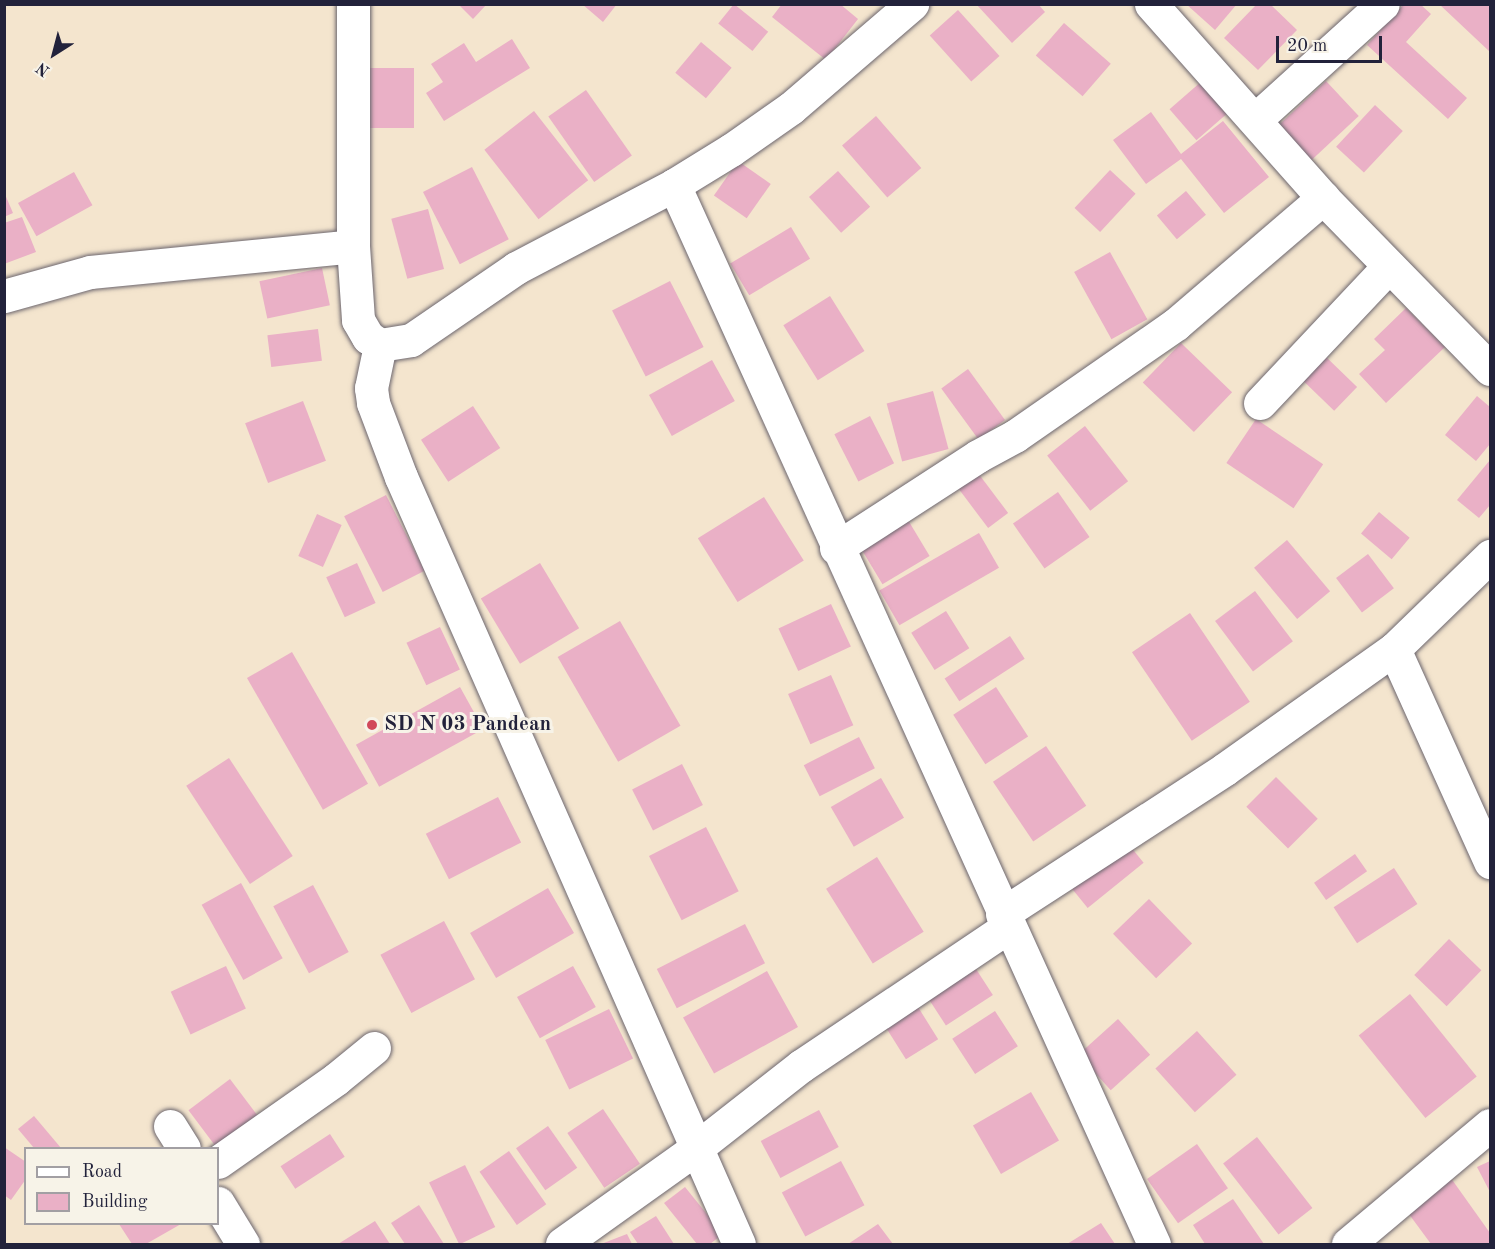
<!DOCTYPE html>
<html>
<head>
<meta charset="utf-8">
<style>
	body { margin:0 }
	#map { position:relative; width:1495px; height:1249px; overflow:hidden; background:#f4e5ce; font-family:"Old Standard TT",serif }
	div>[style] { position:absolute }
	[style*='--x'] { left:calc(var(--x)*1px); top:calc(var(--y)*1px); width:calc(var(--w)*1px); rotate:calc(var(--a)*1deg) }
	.building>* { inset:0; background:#eab0c6; transform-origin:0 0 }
	.roads { filter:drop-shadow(0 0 2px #6c666e) drop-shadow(0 0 2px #6c666e) }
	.street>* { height:33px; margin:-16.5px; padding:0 16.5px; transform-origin:16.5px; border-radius:16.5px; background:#fff }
	.dots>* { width:16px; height:16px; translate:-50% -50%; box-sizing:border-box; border:3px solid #f7f3e8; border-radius:50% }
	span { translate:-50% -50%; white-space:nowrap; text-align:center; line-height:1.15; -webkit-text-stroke:6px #f7f3e8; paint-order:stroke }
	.poi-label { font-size:21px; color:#22223b; font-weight:700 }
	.left { translate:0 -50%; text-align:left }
	.frame { position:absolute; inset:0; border:6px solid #22223b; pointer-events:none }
	.legend { position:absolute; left:24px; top:1147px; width:195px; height:78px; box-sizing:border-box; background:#f7f3e8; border:2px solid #a29fa3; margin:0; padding:8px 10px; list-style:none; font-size:18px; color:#22223b }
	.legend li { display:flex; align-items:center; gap:12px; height:30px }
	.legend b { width:30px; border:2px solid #a29fa3 }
	.north { position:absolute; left:24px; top:24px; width:60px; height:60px; -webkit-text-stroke:4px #f7f3e8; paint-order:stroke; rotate:216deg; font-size:16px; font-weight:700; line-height:24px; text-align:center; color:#22223b }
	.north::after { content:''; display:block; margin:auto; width:21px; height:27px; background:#22223b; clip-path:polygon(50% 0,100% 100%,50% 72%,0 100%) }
	.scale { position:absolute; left:1276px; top:36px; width:106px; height:27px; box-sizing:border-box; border:3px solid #22223b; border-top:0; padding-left:8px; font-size:18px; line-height:21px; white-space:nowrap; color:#22223b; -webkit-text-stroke:4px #f7f3e8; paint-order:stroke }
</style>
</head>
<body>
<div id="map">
	<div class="building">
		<div style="clip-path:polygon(458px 4px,487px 4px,473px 19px)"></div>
		<div style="clip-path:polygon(582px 4px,617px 4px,603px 22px)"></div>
		<div style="left:734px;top:4px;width:44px;height:25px;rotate:39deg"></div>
		<div style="clip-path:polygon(782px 4px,840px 4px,858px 19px,826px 60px,772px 17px)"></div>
		<div style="clip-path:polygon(976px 4px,1038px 4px,1045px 12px,1012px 43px)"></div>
		<div style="clip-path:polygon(1186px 4px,1237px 4px,1215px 30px)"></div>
		<div style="clip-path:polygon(1257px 4px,1270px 4px,1297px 30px,1258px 70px,1224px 38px)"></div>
		<div style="clip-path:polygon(1404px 4px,1420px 4px,1431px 14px,1406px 42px,1467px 98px,1448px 119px,1367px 45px)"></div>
		<div style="clip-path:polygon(1439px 4px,1490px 4px,1490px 52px)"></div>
		<div style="left:958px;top:10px;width:62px;height:38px;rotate:48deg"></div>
		<div style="left:1064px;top:23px;width:62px;height:43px;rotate:41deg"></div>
		<div style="clip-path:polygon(512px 39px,530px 68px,444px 121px,426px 93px,443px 82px,431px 64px,464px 43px,476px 62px)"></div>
		<div style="left:701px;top:42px;width:40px;height:40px;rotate:40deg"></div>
		<div style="left:414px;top:68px;width:60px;height:49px;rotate:90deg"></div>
		<div style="left:1202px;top:81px;width:41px;height:43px;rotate:49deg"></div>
		<div style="left:1326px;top:81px;width:48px;height:67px;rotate:47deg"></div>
		<div style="left:586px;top:90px;width:80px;height:46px;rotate:55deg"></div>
		<div style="left:1375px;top:105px;width:38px;height:57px;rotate:43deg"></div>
		<div style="left:534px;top:111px;width:88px;height:63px;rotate:52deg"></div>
		<div style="clip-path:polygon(1151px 112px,1181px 154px,1223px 121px,1269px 177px,1224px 213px,1181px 159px,1146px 184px,1113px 140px)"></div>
		<div style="left:876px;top:116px;width:69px;height:45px;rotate:49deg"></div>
		<div style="left:738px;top:161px;width:40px;height:42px;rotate:35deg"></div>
		<div style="left:472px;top:167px;width:81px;height:55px;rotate:63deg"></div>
		<div style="left:1110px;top:170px;width:35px;height:52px;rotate:43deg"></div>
		<div style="left:838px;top:171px;width:48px;height:39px;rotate:48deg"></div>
		<div style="left:74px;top:172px;width:38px;height:64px;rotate:61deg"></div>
		<div style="left:1186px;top:191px;width:31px;height:38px;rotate:50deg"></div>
		<div style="clip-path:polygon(4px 192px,13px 213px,4px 217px)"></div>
		<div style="left:428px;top:209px;width:62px;height:38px;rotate:75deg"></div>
		<div style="clip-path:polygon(22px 217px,36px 252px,4px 264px,4px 223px)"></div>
		<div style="left:791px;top:227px;width:37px;height:71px;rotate:59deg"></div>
		<div style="left:1110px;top:252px;width:77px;height:41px;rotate:61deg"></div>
		<div style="left:322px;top:268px;width:38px;height:64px;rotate:78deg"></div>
		<div style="left:670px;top:281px;width:74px;height:65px;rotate:63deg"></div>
		<div style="left:830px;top:296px;width:65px;height:55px;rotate:58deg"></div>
		<div style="clip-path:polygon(1406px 308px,1445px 347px,1386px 403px,1359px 374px,1385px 350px,1374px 339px)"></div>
		<div style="left:318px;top:329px;width:32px;height:51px;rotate:83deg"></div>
		<div style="left:1181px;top:343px;width:71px;height:55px;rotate:44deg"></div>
		<div style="left:1324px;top:355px;width:46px;height:33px;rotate:44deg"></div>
		<div style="left:712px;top:360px;width:47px;height:72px;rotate:61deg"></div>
		<div style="left:968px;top:369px;width:63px;height:33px;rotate:54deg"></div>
		<div style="left:933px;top:391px;width:60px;height:48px;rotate:75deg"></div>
		<div style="clip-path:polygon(1477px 396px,1490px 407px,1490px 444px,1476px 461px,1445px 435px)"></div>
		<div style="left:303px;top:401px;width:64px;height:62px;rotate:69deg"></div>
		<div style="left:473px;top:406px;width:50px;height:62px;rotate:57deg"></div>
		<div style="left:870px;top:416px;width:53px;height:40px;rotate:63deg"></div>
		<div style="left:1256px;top:419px;width:81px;height:53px;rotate:34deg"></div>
		<div style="left:1085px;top:426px;width:70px;height:48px;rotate:52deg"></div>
		<div style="clip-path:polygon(1490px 460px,1490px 505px,1479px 518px,1457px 500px)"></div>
		<div style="left:978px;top:473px;width:50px;height:25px;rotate:53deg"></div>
		<div style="left:1058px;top:492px;width:55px;height:55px;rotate:55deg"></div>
		<div style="left:386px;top:495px;width:85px;height:47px;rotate:63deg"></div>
		<div style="left:764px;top:497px;width:75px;height:78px;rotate:58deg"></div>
		<div style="left:1379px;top:512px;width:40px;height:28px;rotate:40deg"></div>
		<div style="left:317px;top:514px;width:27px;height:46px;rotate:24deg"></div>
		<div style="left:908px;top:520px;width:42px;height:55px;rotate:59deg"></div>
		<div style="left:979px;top:533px;width:40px;height:115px;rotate:60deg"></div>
		<div style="left:1287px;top:540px;width:67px;height:43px;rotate:50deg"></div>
		<div style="left:1368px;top:554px;width:43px;height:40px;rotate:53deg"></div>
		<div style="left:357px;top:563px;width:44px;height:34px;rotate:65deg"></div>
		<div style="left:540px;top:563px;width:76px;height:69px;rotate:59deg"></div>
		<div style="left:1255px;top:591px;width:63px;height:50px;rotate:53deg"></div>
		<div style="left:831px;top:604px;width:47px;height:58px;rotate:65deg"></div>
		<div style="left:946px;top:611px;width:44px;height:41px;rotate:58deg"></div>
		<div style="left:1190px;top:613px;width:107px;height:70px;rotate:56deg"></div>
		<div style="left:620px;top:621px;width:121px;height:72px;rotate:60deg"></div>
		<div style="left:440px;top:627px;width:47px;height:37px;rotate:65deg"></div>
		<div style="left:1010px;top:636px;width:27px;height:78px;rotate:57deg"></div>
		<div style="left:292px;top:652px;width:152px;height:52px;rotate:60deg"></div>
		<div style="left:831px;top:675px;width:55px;height:47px;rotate:66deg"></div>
		<div style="left:460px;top:687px;width:48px;height:119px;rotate:61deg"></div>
		<div style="left:996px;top:687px;width:59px;height:51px;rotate:57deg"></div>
		<div style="left:859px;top:737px;width:35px;height:62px;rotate:63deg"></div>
		<div style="left:1046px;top:746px;width:72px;height:64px;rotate:56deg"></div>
		<div style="left:229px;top:758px;width:117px;height:51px;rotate:57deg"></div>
		<div style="left:682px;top:764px;width:46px;height:56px;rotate:63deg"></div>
		<div style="left:1276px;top:777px;width:59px;height:42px;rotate:45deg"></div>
		<div style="left:881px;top:778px;width:46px;height:58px;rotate:60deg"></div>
		<div style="left:498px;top:797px;width:51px;height:81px;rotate:63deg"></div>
		<div style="left:706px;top:827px;width:72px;height:64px;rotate:63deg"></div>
		<div style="left:1126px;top:841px;width:28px;height:72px;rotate:51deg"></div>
		<div style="left:1355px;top:854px;width:21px;height:50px;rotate:55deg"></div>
		<div style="left:877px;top:857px;width:88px;height:60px;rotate:58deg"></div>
		<div style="left:1394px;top:868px;width:43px;height:72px;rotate:57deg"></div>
		<div style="left:241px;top:883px;width:86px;height:45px;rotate:61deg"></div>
		<div style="left:313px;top:885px;width:76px;height:45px;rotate:62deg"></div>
		<div style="left:548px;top:888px;width:52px;height:90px;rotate:60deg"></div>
		<div style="left:1149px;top:899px;width:62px;height:50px;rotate:46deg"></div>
		<div style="left:444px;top:921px;width:66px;height:72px;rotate:62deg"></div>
		<div style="left:745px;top:924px;width:44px;height:99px;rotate:63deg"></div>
		<div style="left:1449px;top:939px;width:45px;height:50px;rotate:44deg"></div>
		<div style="left:226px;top:966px;width:47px;height:61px;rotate:65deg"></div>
		<div style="left:573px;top:966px;width:47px;height:64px;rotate:61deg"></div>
		<div style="left:976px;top:969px;width:31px;height:56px;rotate:57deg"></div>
		<div style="left:767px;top:971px;width:64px;height:96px;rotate:61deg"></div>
		<div style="left:1410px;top:994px;width:106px;height:66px;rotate:51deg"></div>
		<div style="left:918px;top:1007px;width:38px;height:38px;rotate:58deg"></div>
		<div style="left:609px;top:1009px;width:55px;height:71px;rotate:64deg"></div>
		<div style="left:995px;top:1011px;width:42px;height:51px;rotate:57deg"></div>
		<div style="left:1118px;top:1019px;width:48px;height:53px;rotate:48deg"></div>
		<div style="left:1197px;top:1031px;width:59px;height:56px;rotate:48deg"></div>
		<div style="left:230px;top:1079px;width:45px;height:52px;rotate:53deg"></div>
		<div style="left:1031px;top:1092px;width:56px;height:67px;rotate:60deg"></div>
		<div style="left:603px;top:1109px;width:66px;height:43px;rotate:56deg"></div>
		<div style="left:819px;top:1110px;width:42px;height:66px;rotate:62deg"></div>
		<div style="clip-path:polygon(34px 1116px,61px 1148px,34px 1148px,18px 1129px)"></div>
		<div style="left:548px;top:1126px;width:51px;height:39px;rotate:55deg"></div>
		<div style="left:330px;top:1134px;width:27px;height:59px;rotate:57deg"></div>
		<div style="left:1257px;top:1137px;width:90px;height:43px;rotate:52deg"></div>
		<div style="left:1197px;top:1144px;width:54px;height:61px;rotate:55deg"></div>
		<div style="clip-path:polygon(4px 1147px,26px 1162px,26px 1179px,11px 1200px,4px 1195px)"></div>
		<div style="left:509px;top:1151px;width:65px;height:36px;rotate:55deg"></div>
		<div style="left:841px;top:1161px;width:50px;height:67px;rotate:62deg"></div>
		<div style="clip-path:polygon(1490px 1161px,1490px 1192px,1477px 1167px)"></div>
		<div style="left:465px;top:1165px;width:69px;height:40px;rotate:64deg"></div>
		<div style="clip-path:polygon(1448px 1174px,1490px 1233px,1490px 1242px,1487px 1244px,1431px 1244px,1403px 1206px)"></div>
		<div style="clip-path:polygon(685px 1187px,723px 1234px,710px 1244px,697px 1244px,664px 1203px)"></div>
		<div style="clip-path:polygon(1233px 1199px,1264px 1244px,1205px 1244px,1193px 1225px)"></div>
		<div style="clip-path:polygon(419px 1205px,444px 1244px,405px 1244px,391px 1223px)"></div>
		<div style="clip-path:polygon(656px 1216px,674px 1244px,638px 1244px,630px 1232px)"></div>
		<div style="clip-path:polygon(375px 1221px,390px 1244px,338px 1244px)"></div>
		<div style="clip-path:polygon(1101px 1223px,1115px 1244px,1067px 1244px)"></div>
		<div style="clip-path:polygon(119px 1224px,181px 1224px,146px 1244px,132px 1244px)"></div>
		<div style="clip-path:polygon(878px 1224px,893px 1244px,848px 1244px)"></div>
		<div style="clip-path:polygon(627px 1234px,632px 1244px,601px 1244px)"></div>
	</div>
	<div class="roads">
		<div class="street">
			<div style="--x:353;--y:4;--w:242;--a:90"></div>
			<div style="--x:353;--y:246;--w:74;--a:86.1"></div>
			<div style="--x:358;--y:320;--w:20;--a:60"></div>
			<div style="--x:368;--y:337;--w:14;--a:34"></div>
			<div style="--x:380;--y:345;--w:31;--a:-9"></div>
			<div style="--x:411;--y:340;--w:127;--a:-34.4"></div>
			<div style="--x:516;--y:268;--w:178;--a:-27.7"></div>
			<div style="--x:674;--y:185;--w:67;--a:-31.6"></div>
			<div style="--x:731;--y:150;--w:73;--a:-35"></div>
			<div style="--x:791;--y:108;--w:160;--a:-40.7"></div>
			<div style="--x:1151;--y:4;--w:259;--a:48.4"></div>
			<div style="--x:1323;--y:198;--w:239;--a:45.7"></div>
			<div style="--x:1256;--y:119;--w:171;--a:-42.2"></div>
			<div style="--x:674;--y:185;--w:1163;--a:65.62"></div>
			<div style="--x:4;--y:296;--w:89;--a:-15.6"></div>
			<div style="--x:90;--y:272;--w:264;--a:-5.6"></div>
			<div style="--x:380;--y:345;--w:44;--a:101.8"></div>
			<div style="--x:371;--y:388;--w:15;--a:82"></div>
			<div style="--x:373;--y:403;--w:79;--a:69.3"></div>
			<div style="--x:401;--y:477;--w:838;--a:66.22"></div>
			<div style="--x:1260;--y:403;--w:188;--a:-46.7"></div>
			<div style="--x:836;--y:548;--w:169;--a:-32.9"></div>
			<div style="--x:978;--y:456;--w:42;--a:-28.4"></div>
			<div style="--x:1015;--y:436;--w:196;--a:-34.8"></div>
			<div style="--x:1176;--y:324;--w:194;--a:-40.6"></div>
			<div style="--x:1394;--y:649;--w:234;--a:65.7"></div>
			<div style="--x:1002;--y:914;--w:266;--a:-33"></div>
			<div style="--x:1225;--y:769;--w:207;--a:-35.4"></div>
			<div style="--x:1394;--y:649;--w:134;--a:-44.1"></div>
			<div style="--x:170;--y:1126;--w:26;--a:58"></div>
			<div style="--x:218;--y:1162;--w:144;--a:-35.1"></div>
			<div style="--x:336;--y:1079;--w:49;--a:-39.2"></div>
			<div style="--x:218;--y:1203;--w:48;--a:58.6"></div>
			<div style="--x:562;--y:1244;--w:163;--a:-35.5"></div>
			<div style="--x:695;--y:1149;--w:135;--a:-38.1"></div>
			<div style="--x:801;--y:1066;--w:249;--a:-33.9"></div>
			<div style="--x:1348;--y:1244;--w:185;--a:-40"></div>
		</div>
	</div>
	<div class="dots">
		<div style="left:372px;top:725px;background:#d1495b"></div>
	</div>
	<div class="poi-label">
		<span class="left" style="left:384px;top:725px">SD N 03 Pandean</span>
	</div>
	<div class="frame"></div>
	<ul class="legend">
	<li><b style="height:8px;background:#fff"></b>Road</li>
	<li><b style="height:16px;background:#eab0c6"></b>Building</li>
	</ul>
	<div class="north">N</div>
	<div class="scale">20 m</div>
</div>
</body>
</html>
